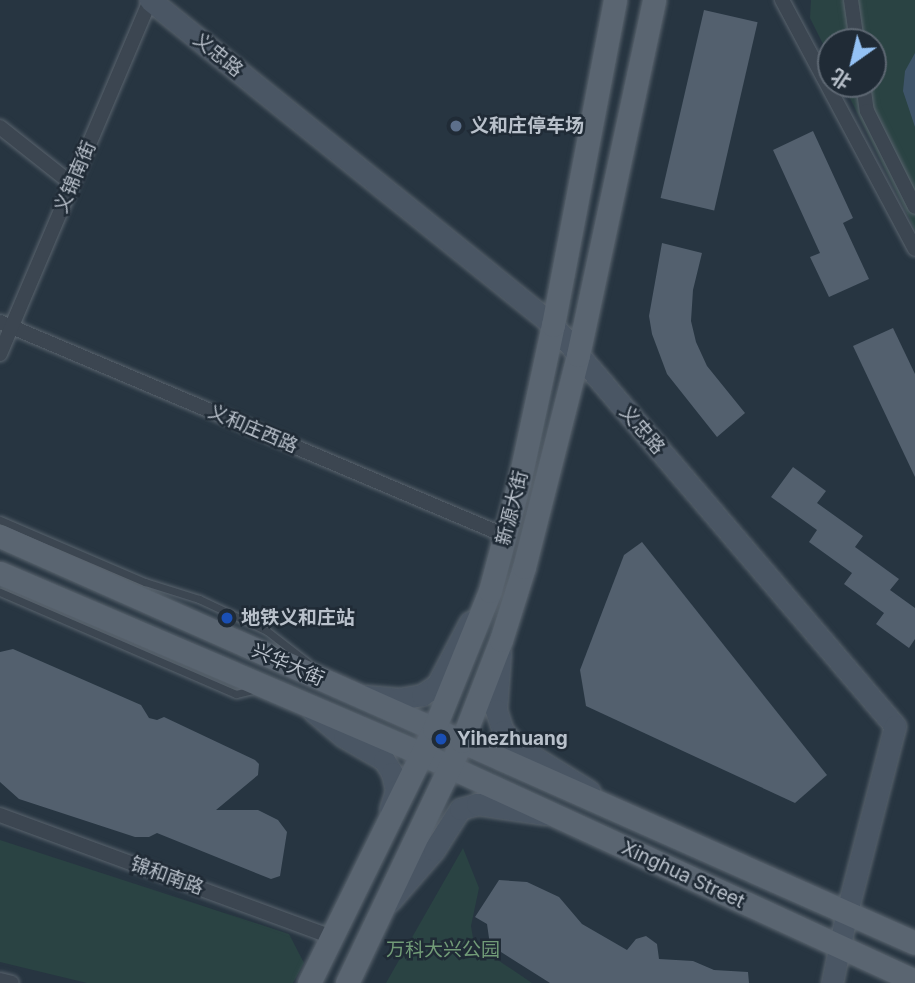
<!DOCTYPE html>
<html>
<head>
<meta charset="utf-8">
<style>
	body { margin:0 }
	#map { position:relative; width:915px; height:983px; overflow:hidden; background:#273541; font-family:Inter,"Noto Sans SC",sans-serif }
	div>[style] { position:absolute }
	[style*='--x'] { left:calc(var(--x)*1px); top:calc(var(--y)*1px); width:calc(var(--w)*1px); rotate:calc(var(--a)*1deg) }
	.green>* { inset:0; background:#2a4343 }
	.water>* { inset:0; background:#3e5469 }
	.building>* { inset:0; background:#53606e; transform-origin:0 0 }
	.roads { filter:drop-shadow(0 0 2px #5a646e) drop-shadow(0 0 2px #5a646e) }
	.lane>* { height:7px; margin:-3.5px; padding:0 3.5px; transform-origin:3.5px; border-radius:3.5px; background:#3c4651 }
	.street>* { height:14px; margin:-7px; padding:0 7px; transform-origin:7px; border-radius:7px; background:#3c4651 }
	.secondary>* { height:21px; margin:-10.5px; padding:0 10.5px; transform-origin:10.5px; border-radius:10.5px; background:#4a5664 }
	.primary>* { height:23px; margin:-11.5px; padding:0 11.5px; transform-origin:11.5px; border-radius:11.5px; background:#5a6571 }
	.dots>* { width:19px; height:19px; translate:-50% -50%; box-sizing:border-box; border:4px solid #202b36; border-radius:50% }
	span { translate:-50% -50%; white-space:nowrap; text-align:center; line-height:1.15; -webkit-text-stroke:5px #202b36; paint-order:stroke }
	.street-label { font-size:19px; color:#b9c1cb }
	.poi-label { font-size:19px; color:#b9c1cb; font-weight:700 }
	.left { translate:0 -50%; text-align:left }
	.park-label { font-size:19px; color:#719b77 }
	.north { position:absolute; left:817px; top:28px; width:70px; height:70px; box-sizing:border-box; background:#202b36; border:2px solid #5d6772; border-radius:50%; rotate:214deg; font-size:19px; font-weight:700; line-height:28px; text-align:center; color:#b9c1cb }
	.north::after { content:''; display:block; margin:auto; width:24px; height:32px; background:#94c2f5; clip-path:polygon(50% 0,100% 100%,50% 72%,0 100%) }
</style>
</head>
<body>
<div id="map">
	<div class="green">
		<div style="clip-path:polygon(811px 0,915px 0,915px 230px,843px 84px,873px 84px,873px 42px,831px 42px,831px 60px,810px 18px)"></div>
		<div style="clip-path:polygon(0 840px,289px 934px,304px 963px,293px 983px,87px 983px,0 962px)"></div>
		<div style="clip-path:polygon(463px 848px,479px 888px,471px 926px,474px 944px,532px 983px,386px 983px)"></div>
	</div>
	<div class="water">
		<div style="clip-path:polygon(915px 53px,915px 127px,903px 91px,905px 71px)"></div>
	</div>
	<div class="building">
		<div style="left:704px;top:10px;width:55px;height:193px;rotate:13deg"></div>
		<div style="clip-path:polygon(813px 131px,853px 218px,843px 223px,869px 279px,829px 297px,810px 257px,820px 253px,773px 150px)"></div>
		<div style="clip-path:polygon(662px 243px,702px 253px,693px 290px,691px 321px,696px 342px,707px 366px,745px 413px,717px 437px,667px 374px,652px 334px,649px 316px)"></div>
		<div style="clip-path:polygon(893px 328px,915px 374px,915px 477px,853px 346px)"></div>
		<div style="clip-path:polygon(793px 467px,826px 491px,817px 503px,863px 536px,855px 547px,899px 579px,890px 590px,915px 608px,915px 639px,909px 648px,876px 624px,884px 613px,844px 584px,852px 573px,809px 542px,817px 530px,771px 497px)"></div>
		<div style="clip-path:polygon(642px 542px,827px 775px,795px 803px,586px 706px,580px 670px,624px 555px)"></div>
		<div style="clip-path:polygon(13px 649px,141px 705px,149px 718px,157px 720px,164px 717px,255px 760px,259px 764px,258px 775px,216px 810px,258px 810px,278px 820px,287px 832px,280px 876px,271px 879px,157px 833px,149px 837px,135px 837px,19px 799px,0 782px,0 652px)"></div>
		<div style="clip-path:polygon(499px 880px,527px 882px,559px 897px,582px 924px,627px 950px,636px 939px,646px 936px,657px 944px,659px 959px,693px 961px,714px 970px,748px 972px,749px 983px,550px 983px,490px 945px,487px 924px,475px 917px)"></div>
	</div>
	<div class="roads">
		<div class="lane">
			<div style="--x:0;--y:520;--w:158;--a:23.2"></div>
			<div style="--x:145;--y:582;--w:57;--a:17.5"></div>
			<div style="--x:199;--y:599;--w:75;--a:25.2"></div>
			<div style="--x:267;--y:631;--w:51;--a:37.8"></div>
			<div style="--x:0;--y:592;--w:257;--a:23.4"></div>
			<div style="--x:236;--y:694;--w:18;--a:-13"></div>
		</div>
		<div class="street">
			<div style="--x:782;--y:0;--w:282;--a:61.9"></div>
			<div style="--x:851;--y:0;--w:42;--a:81.9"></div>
			<div style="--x:863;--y:84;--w:27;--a:82"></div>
			<div style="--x:867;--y:111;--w:107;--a:63.4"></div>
			<div style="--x:0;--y:127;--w:92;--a:38.4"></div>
			<div style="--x:0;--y:322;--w:549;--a:22.92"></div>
			<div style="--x:0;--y:354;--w:384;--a:-67"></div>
			<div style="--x:0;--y:815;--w:356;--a:20.2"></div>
			<div style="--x:0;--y:980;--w:12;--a:14"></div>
		</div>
		<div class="secondary">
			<div style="--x:150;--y:0;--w:518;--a:38.88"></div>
			<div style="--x:553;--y:325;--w:527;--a:49.54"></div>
			<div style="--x:895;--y:726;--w:191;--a:104.5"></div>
			<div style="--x:847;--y:911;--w:74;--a:101.8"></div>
			<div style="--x:500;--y:653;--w:57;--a:94"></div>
			<div style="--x:496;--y:710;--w:22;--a:72"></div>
			<div style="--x:503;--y:731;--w:20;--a:49"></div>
			<div style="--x:516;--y:746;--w:86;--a:31.7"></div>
			<div style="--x:366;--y:696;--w:32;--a:5"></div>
			<div style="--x:398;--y:699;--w:24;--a:-9"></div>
			<div style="--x:422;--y:695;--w:18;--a:-34"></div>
			<div style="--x:437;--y:685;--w:71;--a:-62.4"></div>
			<div style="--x:313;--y:711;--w:40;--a:40"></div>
			<div style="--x:344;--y:737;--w:46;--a:29.9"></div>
			<div style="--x:384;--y:760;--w:15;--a:58"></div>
			<div style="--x:392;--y:773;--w:18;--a:77"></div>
			<div style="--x:396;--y:791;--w:19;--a:108"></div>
			<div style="--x:390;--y:901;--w:67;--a:-49.2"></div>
			<div style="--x:434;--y:850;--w:49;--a:-57.6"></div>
			<div style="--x:460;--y:809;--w:18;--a:-16"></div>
			<div style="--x:477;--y:804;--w:69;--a:8.4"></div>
		</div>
		<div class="primary">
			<div style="--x:0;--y:536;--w:1001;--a:23.98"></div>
			<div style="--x:0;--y:573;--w:459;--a:23.2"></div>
			<div style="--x:422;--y:754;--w:543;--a:24.72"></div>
			<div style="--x:309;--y:983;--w:283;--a:-63.8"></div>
			<div style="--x:434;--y:729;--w:149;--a:-67.9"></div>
			<div style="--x:490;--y:591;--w:112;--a:-75"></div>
			<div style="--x:519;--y:483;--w:162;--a:-77.9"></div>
			<div style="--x:553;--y:325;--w:331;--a:-79.2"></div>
			<div style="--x:347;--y:983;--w:268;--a:-64.6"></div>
			<div style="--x:462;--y:741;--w:108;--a:-68.9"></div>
			<div style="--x:501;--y:640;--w:77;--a:-72.5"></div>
			<div style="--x:524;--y:567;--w:219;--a:-75.7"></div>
			<div style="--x:578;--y:355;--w:363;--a:-77.9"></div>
		</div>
	</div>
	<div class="dots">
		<div style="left:456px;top:126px;background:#5c6f8a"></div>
		<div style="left:227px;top:618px;background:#1a4fb4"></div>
		<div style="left:441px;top:739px;background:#1a4fb4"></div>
	</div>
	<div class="street-label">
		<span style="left:218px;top:55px;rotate:39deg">义忠路</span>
		<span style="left:75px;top:177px;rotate:-67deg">义锦南街</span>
		<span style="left:253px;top:429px;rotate:23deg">义和庄西路</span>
		<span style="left:642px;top:430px;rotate:49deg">义忠路</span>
		<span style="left:512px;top:508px;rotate:-76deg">新源大街</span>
		<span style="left:288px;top:665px;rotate:24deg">兴华大街</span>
		<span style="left:683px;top:875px;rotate:25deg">Xinghua Street</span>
		<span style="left:167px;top:876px;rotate:20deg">锦和南路</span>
	</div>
	<div class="poi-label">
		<span class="left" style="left:470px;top:126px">义和庄停车场</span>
		<span class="left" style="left:241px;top:618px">地铁义和庄站</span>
		<span class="left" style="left:457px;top:739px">Yihezhuang</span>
	</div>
	<div class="park-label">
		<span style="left:443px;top:950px">万科大兴公园</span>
	</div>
	<div class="north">北</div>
</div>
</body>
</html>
